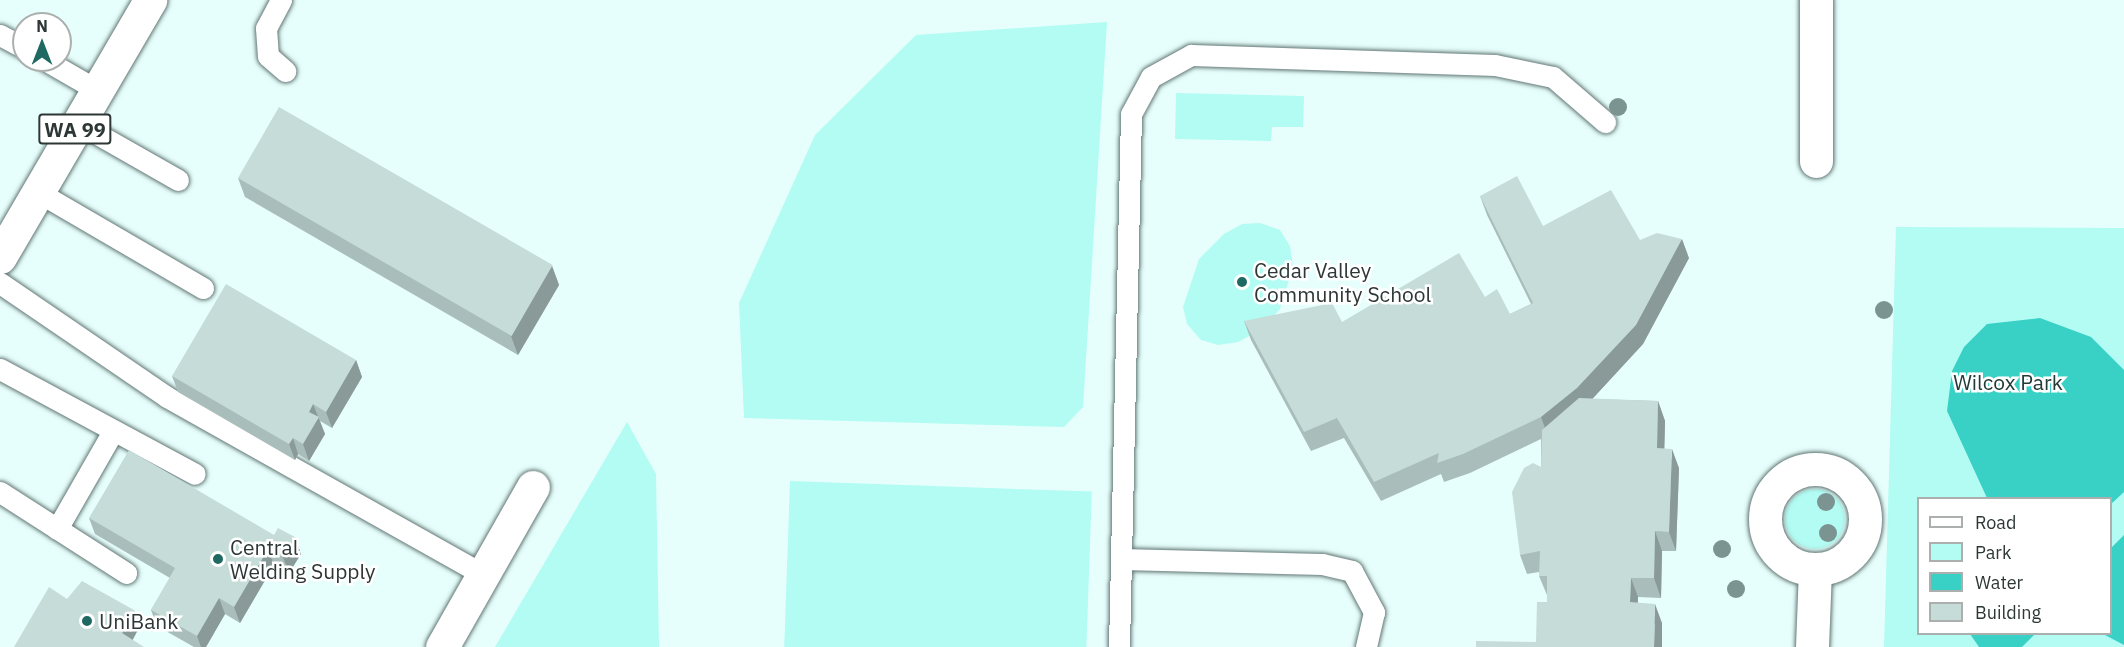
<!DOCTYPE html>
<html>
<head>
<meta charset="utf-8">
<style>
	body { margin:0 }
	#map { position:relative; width:2124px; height:647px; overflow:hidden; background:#e7fffc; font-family:"IBM Plex Sans",sans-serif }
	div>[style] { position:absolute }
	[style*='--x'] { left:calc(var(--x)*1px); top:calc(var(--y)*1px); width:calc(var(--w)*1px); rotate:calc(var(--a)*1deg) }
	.green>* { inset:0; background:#b2fcf3; transform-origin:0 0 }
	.round { border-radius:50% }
	.water>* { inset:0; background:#39d1c5 }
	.roads { filter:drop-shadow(0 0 2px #627775) drop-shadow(0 0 2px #627775) }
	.service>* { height:21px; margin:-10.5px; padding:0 10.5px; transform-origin:10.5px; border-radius:10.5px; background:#fff }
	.minor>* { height:33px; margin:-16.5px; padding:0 16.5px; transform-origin:16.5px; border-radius:16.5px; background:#fff }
	.minor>.ring { margin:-16.5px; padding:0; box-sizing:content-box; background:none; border:33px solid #fff; border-radius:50% }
	.trunk>* { height:33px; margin:-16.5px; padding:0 16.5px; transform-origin:16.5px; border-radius:16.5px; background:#fff }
	.trees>* { width:18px; height:18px; margin:-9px; border-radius:50%; background:#7b9391 }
	.wall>* { inset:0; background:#a9bdbb }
	.shaded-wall>* { inset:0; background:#8a9a98 }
	.building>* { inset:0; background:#c5dcd9; transform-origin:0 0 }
	.dots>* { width:16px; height:16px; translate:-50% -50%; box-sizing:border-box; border:3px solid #fff; border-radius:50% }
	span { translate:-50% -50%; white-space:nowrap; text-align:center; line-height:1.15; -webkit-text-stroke:5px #fff; paint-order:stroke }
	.shield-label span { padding:2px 4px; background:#fff; border:2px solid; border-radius:4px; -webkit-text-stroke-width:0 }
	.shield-label { font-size:20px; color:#2d3735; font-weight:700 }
	.poi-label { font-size:21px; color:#2d3735 }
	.left { translate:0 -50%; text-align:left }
	.park-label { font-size:21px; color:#233b39 }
	.legend { position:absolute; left:1917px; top:497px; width:195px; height:138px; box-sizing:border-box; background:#fff; border:2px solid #abafae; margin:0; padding:8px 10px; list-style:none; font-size:18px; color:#2d3735 }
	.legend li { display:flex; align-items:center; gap:12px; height:30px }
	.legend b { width:30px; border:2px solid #abafae }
	.north { position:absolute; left:12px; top:12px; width:60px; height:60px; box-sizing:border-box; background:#fff; border:2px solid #abafae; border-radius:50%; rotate:0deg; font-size:16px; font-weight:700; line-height:24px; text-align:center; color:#2d3735 }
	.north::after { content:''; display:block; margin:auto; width:21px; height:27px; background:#1e6962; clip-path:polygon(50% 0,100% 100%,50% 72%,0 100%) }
</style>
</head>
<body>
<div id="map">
	<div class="green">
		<div style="clip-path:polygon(1107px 22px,1083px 407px,1064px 427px,744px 418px,739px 303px,815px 135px,916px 35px)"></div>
		<div style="clip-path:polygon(1176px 93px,1304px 96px,1303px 127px,1272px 127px,1271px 141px,1175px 139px)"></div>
		<div style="clip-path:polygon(1260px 223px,1280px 230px,1290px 246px,1293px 267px,1280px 309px,1262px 329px,1238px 342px,1218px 345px,1201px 340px,1187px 324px,1183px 307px,1199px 259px,1224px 234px,1242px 224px)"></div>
		<div style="clip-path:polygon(evenodd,1896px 227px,2124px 228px,2124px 647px,1884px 647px,1896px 227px,1918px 498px,2110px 498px,2110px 634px,1918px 634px,1918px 498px)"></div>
		<div style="clip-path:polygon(627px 422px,656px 474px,659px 647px,495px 647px)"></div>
		<div style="left:790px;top:481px;width:302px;height:166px;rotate:2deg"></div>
		<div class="round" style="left:1785px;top:489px;width:60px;height:60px"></div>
	</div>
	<div class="water">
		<div style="clip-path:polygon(2040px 318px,2091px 337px,2124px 370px,2124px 492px,2111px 504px,2110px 498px,1987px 498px,1947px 411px,1952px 371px,1964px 347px,1987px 324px)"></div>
		<div style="clip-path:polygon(2124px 535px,2124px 645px,2103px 634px,2110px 634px,2111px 548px)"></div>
		<div style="clip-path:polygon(1970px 634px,2035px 634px,2022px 647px,1979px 647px)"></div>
	</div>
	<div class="roads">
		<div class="service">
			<div style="--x:281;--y:0;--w:32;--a:118"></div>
			<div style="--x:266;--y:28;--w:28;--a:86"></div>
			<div style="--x:268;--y:56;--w:23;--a:41"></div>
			<div style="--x:0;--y:35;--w:27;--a:28"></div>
			<div style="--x:45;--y:60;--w:60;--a:30"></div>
			<div style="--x:78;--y:123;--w:115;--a:29.7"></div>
			<div style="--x:38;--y:192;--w:191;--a:30.2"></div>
			<div style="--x:0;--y:283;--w:202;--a:34.3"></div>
			<div style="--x:167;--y:397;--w:362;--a:29.3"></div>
			<div style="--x:0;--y:369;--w:221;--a:28.3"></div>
			<div style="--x:0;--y:492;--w:150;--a:32.7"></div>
			<div style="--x:57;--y:529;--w:111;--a:-60.2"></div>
			<div style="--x:1121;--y:559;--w:201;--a:1.4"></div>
			<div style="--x:1322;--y:564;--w:31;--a:13"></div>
			<div style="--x:1352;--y:571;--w:47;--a:61.8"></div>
			<div style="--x:1374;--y:612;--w:36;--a:103"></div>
			<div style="--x:1119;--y:647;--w:533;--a:-88.71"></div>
			<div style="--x:1131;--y:114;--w:42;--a:-61.6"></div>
			<div style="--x:1151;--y:77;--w:46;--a:-28.8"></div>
			<div style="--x:1191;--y:55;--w:304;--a:1.9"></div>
			<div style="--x:1495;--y:65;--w:59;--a:11.7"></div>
			<div style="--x:1553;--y:77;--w:69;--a:40.9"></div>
		</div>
		<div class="minor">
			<div style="--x:1816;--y:0;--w:161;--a:90"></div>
			<div class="ring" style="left:1765px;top:469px;width:67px;height:67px"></div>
			<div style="--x:442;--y:647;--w:184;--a:-60.4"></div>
			<div style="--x:1812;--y:647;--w:78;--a:-87.8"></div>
		</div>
		<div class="trunk">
			<div style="--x:0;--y:257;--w:298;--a:-59.7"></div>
		</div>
	</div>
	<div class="trees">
		<div style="left:1618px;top:107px"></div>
		<div style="left:1884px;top:310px"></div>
		<div style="left:1826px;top:502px"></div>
		<div style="left:1828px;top:533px"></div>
		<div style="left:1722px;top:549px"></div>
		<div style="left:1736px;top:589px"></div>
	</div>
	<div class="wall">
		<div style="clip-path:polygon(238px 178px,552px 266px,559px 285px,518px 355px,245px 197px)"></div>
		<div style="clip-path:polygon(1480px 196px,1543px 226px,1640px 240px,1689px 258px,1643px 344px,1592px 399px,1658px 401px,1665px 421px,1664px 449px,1679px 468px,1676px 551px,1662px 551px,1661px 598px,1638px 597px,1638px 603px,1662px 623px,1536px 642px,1547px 602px,1547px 595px,1539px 576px,1539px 572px,1527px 574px,1520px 555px,1541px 467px,1541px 439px,1470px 473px,1444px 482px,1441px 474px,1381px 501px,1344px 438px,1311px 451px,1251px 340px,1244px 321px,1342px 322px,1510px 314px,1531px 304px,1487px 215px)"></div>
		<div style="clip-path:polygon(356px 360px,362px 377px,332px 428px,320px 421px,325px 434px,309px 461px,298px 454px,295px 460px,178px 392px,172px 376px)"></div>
		<div style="clip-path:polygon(89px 518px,301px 554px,289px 573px,274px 565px,240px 623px,225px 614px,206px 647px,194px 647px,157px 626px,151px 610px,170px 578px,95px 534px)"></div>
	</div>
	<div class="shaded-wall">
		<div style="clip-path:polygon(1682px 239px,1689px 258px,1643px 344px,1584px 408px,1548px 436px,1541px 417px)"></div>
		<div style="clip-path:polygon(552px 266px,559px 285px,518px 355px,511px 336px)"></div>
		<div style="clip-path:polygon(356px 360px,362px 377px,332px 428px,326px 412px)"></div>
		<div style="clip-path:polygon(1658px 401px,1665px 421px,1664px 468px,1657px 448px)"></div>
		<div style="clip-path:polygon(313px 404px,325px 434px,309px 461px,303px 444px,309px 412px)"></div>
		<div style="clip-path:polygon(293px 438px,298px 454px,295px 460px,289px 444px)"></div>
		<div style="clip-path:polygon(1672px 449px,1679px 468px,1676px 551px,1669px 532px)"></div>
		<div style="clip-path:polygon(1655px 531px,1662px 551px,1661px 598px,1654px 578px)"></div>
		<div style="clip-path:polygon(295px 537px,301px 554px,289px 573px,283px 557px)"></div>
		<div style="clip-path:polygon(268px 549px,274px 565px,240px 623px,234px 607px)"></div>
		<div style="clip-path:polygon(1631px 578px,1638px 597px,1637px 622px,1630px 602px)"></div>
		<div style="clip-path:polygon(219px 598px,225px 614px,206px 647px,201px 647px,197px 636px)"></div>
		<div style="clip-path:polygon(1655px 604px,1662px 623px,1662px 647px,1654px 647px)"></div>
		<div style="clip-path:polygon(134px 610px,140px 626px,129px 647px,122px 633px)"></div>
	</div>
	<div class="building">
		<div style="left:279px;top:107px;width:316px;height:82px;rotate:30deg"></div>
		<div style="clip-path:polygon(1517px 176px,1543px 226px,1611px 190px,1640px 240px,1657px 233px,1682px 239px,1636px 325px,1577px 388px,1541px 417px,1463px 454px,1437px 463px,1439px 453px,1374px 482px,1337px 418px,1304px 432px,1244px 321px,1332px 303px,1342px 322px,1459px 253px,1485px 297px,1497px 289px,1510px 314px,1533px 303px,1480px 196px)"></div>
		<div style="clip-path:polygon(226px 284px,356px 360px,326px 412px,313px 404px,309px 412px,319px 417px,303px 444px,293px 438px,289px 444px,172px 376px)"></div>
		<div style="clip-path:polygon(1579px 398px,1658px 401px,1657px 448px,1672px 449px,1669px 532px,1655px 531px,1654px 578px,1631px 578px,1630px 602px,1655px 604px,1654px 647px,1476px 647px,1476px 641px,1536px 642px,1537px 602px,1547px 602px,1547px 576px,1539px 576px,1540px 551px,1520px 555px,1512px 492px,1524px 468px,1533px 463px,1541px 467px,1542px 430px)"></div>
		<div style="clip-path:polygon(129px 450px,274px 535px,278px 528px,295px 537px,283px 557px,268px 549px,234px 607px,219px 598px,197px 636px,151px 610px,175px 568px,89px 518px)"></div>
		<div style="clip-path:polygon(82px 581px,134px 610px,122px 633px,144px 647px,14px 647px,49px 587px,67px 599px)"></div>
	</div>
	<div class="dots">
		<div style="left:1242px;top:282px;background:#1e6962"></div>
		<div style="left:218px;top:559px;background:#1e6962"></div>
		<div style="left:87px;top:621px;background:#1e6962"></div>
	</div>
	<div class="shield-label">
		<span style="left:75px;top:129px">WA 99</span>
	</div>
	<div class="poi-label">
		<span class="left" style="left:1254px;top:282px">Cedar Valley<br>Community School</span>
		<span class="left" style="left:230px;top:559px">Central<br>Welding Supply</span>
		<span class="left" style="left:99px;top:621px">UniBank</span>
	</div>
	<div class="park-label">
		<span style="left:2008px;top:382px">Wilcox Park</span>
	</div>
	<ul class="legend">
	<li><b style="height:8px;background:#fff"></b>Road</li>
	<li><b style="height:16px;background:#b2fcf3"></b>Park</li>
	<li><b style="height:16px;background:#39d1c5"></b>Water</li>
	<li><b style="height:16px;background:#c5dcd9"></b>Building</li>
	</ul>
	<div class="north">N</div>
</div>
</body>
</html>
